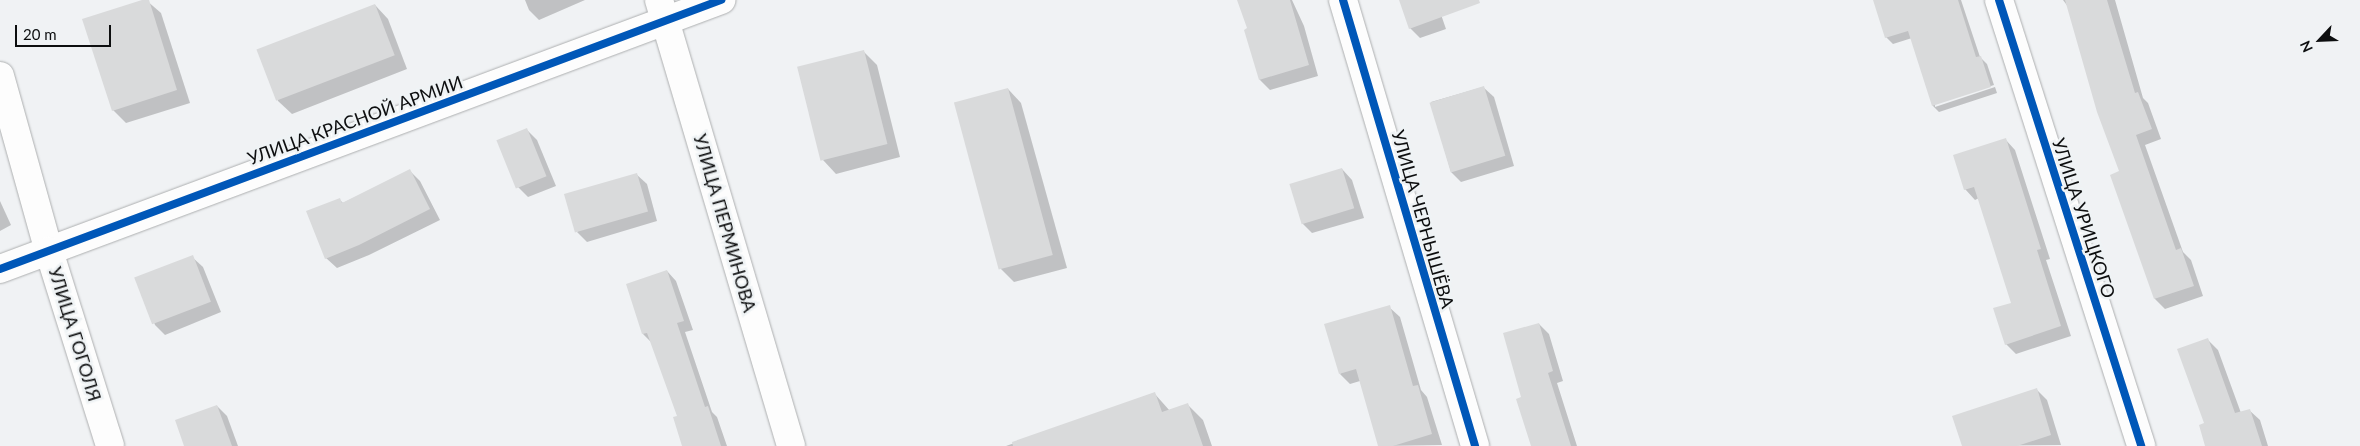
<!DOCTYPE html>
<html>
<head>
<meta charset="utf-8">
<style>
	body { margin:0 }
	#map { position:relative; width:2360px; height:446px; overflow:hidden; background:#f0f2f4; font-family:Lato,sans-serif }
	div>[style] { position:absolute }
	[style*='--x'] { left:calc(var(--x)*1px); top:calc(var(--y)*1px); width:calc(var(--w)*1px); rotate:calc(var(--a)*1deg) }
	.shadow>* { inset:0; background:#0003 }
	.building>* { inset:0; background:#d9dadb; transform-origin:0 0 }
	.roads { filter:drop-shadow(0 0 1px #adafb0) drop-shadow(0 0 1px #adafb0) }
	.minor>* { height:28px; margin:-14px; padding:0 14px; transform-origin:14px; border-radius:14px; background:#fdfdfd }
	.tertiary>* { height:28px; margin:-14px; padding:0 14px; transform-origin:14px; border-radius:14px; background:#fdfdfd }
	.cycleway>* { height:8px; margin:-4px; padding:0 4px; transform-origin:4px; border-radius:4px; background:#0057b8 }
	span { translate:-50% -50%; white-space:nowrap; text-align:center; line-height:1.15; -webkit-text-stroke:5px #eff3f5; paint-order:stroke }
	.street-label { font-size:18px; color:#0d0e0f }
	.north { position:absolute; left:2295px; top:15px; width:50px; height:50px; -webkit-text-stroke:4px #eff3f5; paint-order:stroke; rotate:245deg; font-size:14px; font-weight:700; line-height:20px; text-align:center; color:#0d0e0f }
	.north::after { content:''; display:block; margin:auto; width:18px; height:22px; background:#0d0e0f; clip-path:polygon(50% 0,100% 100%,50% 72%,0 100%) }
	.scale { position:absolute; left:15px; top:25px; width:96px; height:22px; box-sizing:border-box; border:2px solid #0d0e0f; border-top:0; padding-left:6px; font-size:15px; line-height:18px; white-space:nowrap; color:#0d0e0f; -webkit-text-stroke:4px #eff3f5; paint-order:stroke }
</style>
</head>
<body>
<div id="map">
	<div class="shadow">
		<div style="clip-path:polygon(146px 0,161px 13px,190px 103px,126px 123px,113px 110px)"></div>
		<div style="clip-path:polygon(525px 0,585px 0,539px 20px,529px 10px)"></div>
		<div style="clip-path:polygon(1238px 0,1292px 0,1304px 26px,1318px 76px,1270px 90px,1260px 80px,1249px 29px)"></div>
		<div style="clip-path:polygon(1400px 0,1436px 0,1446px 29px,1420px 38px,1410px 28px)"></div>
		<div style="clip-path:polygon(1874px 0,1961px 0,1980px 57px,1987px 64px,1994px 85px,1935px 104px,1935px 107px,1995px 87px,1997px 93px,1939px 112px,1933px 106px,1912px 38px,1893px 44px,1886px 37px)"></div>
		<div style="clip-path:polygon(2063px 0,2115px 0,2143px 98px,2148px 103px,2161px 139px,2145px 145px,2183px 252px,2191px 260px,2203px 296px,2165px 309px,2155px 299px,2121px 172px,2069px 8px)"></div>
		<div style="clip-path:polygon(375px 5px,388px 19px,407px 69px,292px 114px,278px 101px,259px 51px)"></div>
		<div style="clip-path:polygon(863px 51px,877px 65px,900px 157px,836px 174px,823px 160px)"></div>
		<div style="clip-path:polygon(1483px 87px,1494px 97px,1514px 166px,1461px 182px,1451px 172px,1431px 102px)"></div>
		<div style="clip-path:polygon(1008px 89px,1021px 103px,1067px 268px,1014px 282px,1001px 269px)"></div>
		<div style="clip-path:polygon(527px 130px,537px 140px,556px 186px,528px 197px,518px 187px)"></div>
		<div style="clip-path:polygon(2005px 139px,2015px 150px,2050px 259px,2046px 260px,2071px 336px,2016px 354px,2006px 344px,2012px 304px,1979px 198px,1975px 200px,1965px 189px)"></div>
		<div style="clip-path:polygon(1342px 169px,1352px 180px,1364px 218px,1312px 233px,1302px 223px)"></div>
		<div style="clip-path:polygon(410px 171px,420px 181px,440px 220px,369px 255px,337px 268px,326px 258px,339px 199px,343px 203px)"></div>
		<div style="clip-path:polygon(636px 174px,647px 184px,657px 221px,587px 242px,577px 232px)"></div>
		<div style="clip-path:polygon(0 201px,11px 225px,0 231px)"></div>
		<div style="clip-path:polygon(192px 257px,203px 267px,221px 312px,165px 335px,155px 325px,137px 280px)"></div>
		<div style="clip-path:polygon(667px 271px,676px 281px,693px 330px,685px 332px,712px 412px,717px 417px,727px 446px,683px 446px,678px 417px,652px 343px,643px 334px)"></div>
		<div style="clip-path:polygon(1389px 307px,1400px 317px,1421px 390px,1427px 397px,1442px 445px,1380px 446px,1360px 381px,1350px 384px,1340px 374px)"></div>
		<div style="clip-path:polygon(1539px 324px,1549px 334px,1563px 381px,1557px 383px,1577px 446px,1533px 446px,1523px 398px)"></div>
		<div style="clip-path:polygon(2207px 339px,2218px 350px,2241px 413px,2249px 410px,2260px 420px,2268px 446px,2207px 446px)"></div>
		<div style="clip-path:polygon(2037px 390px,2047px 400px,2061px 445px,1963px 446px)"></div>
		<div style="clip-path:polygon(1154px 393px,1170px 411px,1188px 405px,1203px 420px,1212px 446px,1006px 446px)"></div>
		<div style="clip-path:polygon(217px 406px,227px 416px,238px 446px,185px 446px)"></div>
	</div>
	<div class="building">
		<div style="clip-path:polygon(142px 0,149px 0,177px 90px,112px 111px,82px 19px)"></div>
		<div style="clip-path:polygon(1237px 0,1290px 0,1309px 65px,1259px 80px,1244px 30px,1247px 28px)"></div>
		<div style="clip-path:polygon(1399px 0,1479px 0,1480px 3px,1409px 29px)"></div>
		<div style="clip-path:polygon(1873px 0,1958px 0,1976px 57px,1981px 56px,1991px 87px,1932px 106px,1908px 31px,1885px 38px)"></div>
		<div style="clip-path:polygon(2065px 0,2107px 0,2135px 93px,2138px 92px,2152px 129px,2136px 135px,2176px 250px,2181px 248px,2194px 286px,2154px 299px,2110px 175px,2119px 171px,2097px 112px)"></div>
		<div style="left:375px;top:4px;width:55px;height:127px;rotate:69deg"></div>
		<div style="left:864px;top:50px;width:97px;height:69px;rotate:76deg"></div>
		<div style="left:1484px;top:86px;width:73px;height:57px;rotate:73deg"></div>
		<div style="left:1008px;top:88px;width:173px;height:56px;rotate:75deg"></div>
		<div style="left:527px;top:128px;width:52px;height:33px;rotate:68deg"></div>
		<div style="clip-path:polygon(2006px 138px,2041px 249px,2037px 250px,2061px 326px,2005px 345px,1993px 308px,2011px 303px,1974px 187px,1964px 190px,1953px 155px)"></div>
		<div style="left:1342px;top:168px;width:42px;height:55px;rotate:73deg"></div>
		<div style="clip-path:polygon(410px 169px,430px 209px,359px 245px,325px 259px,306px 211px,340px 198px,342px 203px)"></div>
		<div style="left:637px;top:173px;width:40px;height:76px;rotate:74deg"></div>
		<div style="left:193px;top:255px;width:50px;height:63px;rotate:69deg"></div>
		<div style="clip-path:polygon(667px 270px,684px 321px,677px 323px,705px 407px,708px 406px,721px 446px,682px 446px,673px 417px,677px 416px,647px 333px,642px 334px,626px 284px)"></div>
		<div style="clip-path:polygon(1390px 305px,1413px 386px,1418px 385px,1432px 434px,1393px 446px,1378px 446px,1356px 369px,1339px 374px,1324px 324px)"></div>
		<div style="clip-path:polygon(1539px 323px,1553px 371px,1548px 373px,1571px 446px,1531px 446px,1516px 399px,1521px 397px,1503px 333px)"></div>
		<div style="clip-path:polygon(2208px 338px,2235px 413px,2250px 409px,2262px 446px,2205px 446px,2199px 425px,2204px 423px,2177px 349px)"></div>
		<div style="clip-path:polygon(2037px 388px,2051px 435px,2017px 446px,1962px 446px,1952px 416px)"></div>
		<div style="clip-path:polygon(1155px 392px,1162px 412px,1188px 403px,1203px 446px,1013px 446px,1012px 442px)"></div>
		<div style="clip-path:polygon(217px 405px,232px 446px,184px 446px,175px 420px)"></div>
	</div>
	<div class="roads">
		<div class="minor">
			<div style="--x:659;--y:0;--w:465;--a:73.5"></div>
			<div style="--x:1343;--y:0;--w:465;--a:73.5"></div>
			<div style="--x:1999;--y:0;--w:468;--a:72.3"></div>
			<div style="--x:0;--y:269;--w:770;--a:-20.46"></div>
		</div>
		<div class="tertiary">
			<div style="--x:0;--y:76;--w:182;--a:74.4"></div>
			<div style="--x:49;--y:251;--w:204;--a:72.6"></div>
		</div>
	</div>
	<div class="cycleway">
		<div style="--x:1343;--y:0;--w:465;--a:73.5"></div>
		<div style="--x:1999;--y:0;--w:468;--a:72.3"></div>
		<div style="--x:0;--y:269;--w:770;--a:-20.46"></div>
	</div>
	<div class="street-label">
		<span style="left:355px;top:120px;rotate:-20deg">УЛИЦА КРАСНОЙ АРМИИ</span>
		<span style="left:2084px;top:218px;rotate:72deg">УЛИЦА УРИЦКОГО</span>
		<span style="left:1423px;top:219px;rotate:74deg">УЛИЦА ЧЕРНЫШЁВА</span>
		<span style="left:725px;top:223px;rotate:74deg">УЛИЦА ПЕРМИНОВА</span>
		<span style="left:75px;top:334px;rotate:73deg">УЛИЦА ГОГОЛЯ</span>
	</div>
	<div class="north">N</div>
	<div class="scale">20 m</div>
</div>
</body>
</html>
